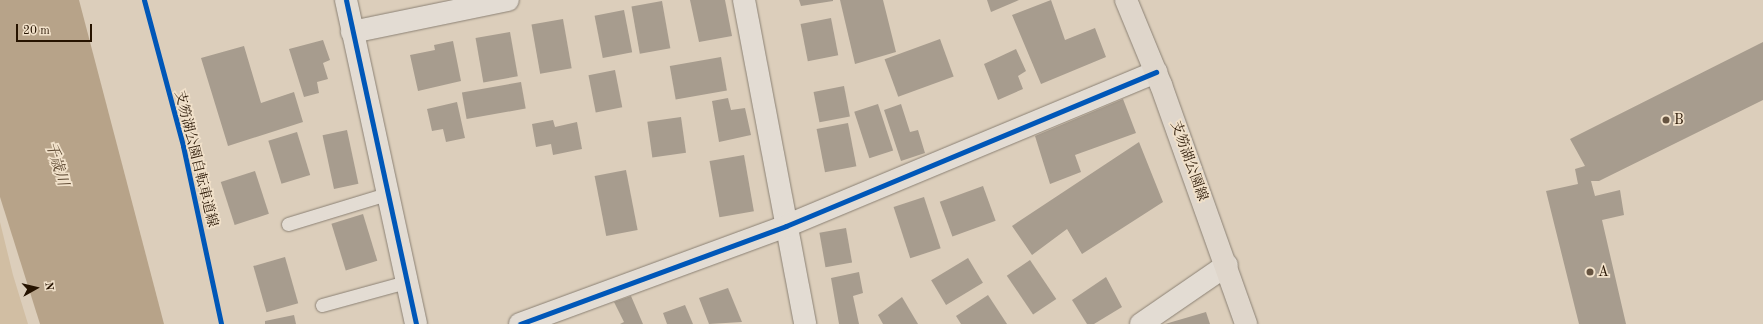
<!DOCTYPE html>
<html>
<head>
<meta charset="utf-8">
<style>
	body { margin:0 }
	#map { position:relative; width:1763px; height:324px; overflow:hidden; background:#dccebb; font-family:"Old Standard TT","Noto Serif JP",serif }
	div>[style] { position:absolute }
	[style*='--x'] { left:calc(var(--x)*1px); top:calc(var(--y)*1px); width:calc(var(--w)*1px); rotate:calc(var(--a)*1deg) }
	.green>* { inset:0; background:#d1bea3 }
	.water>* { inset:0; background:#b7a389 }
	.building>* { inset:0; background:#a79c8e; transform-origin:0 0 }
	.roads { filter:drop-shadow(0 0 1px #8b8174) drop-shadow(0 0 1px #8b8174) }
	.lane>* { height:13px; margin:-6.5px; padding:0 6.5px; transform-origin:6.5px; border-radius:6.5px; background:#e3dcd3 }
	.street>* { height:22px; margin:-11px; padding:0 11px; transform-origin:11px; border-radius:11px; background:#e3dcd3 }
	.secondary>* { height:22px; margin:-11px; padding:0 11px; transform-origin:11px; border-radius:11px; background:#e3dcd3 }
	.primary>* { height:22px; margin:-11px; padding:0 11px; transform-origin:11px; border-radius:11px; background:#dfd6cb }
	.cycleway>* { height:5px; margin:-2.5px; padding:0 2.5px; transform-origin:2.5px; border-radius:2.5px; background:#0057b8 }
	.dots>* { width:11px; height:11px; translate:-50% -50%; box-sizing:border-box; border:2px solid #f1e1ca; border-radius:50% }
	span { translate:-50% -50%; white-space:nowrap; text-align:center; line-height:1.15; -webkit-text-stroke:3.5px #f1e1ca; paint-order:stroke }
	.poi-label { font-size:14px; color:#261300 }
	.left { translate:0 -50%; text-align:left }
	.street-label { font-size:14px; color:#261300 }
	.water-label { font-size:15px; color:#5a452e; font-style:italic }
	.north { position:absolute; left:16px; top:268px; width:40px; height:40px; -webkit-text-stroke:3px #f1e1ca; paint-order:stroke; rotate:82deg; font-size:11px; font-weight:700; line-height:16px; text-align:center; color:#261300 }
	.north::after { content:''; display:block; margin:auto; width:14px; height:18px; background:#261300; clip-path:polygon(50% 0,100% 100%,50% 72%,0 100%) }
	.scale { position:absolute; left:16px; top:24px; width:76px; height:18px; box-sizing:border-box; border:2px solid #261300; border-top:0; padding-left:5px; font-size:12px; line-height:14px; white-space:nowrap; color:#261300; -webkit-text-stroke:3px #f1e1ca; paint-order:stroke }
</style>
</head>
<body>
<div id="map">
	<div class="green">
		<div style="clip-path:polygon(0 222px,13px 275px,28px 324px,0 324px)"></div>
	</div>
	<div class="water">
		<div style="clip-path:polygon(0 0,79px 0,164px 324px,40px 324px,0 197px)"></div>
	</div>
	<div class="building">
		<div style="clip-path:polygon(690px 0,725px 0,732px 36px,699px 42px)"></div>
		<div style="clip-path:polygon(799px 0,833px 0,833px 1px,801px 6px)"></div>
		<div style="clip-path:polygon(840px 0,883px 0,896px 52px,855px 64px)"></div>
		<div style="clip-path:polygon(987px 0,1019px 0,991px 12px)"></div>
		<div style="clip-path:polygon(1051px 0,1065px 40px,1095px 28px,1106px 57px,1041px 84px,1012px 15px)"></div>
		<div style="left:662px;top:1px;width:48px;height:31px;rotate:80deg"></div>
		<div style="left:624px;top:10px;width:43px;height:30px;rotate:79deg"></div>
		<div style="left:831px;top:18px;width:38px;height:31px;rotate:79deg"></div>
		<div style="left:563px;top:19px;width:50px;height:32px;rotate:80deg"></div>
		<div style="left:510px;top:32px;width:45px;height:35px;rotate:80deg"></div>
		<div style="left:940px;top:39px;width:40px;height:59px;rotate:70deg"></div>
		<div style="clip-path:polygon(323px 40px,330px 60px,323px 63px,328px 79px,317px 82px,319px 93px,304px 97px,289px 49px)"></div>
		<div style="clip-path:polygon(453px 41px,461px 81px,418px 91px,410px 55px,435px 50px,434px 45px)"></div>
		<div style="clip-path:polygon(1763px 42px,1763px 100px,1599px 181px,1591px 181px,1595px 196px,1620px 190px,1624px 215px,1602px 220px,1626px 324px,1579px 324px,1546px 191px,1578px 184px,1575px 169px,1585px 166px,1570px 139px)"></div>
		<div style="clip-path:polygon(244px 46px,261px 103px,294px 92px,303px 122px,228px 146px,201px 58px)"></div>
		<div style="clip-path:polygon(1016px 49px,1026px 71px,1018px 76px,1023px 89px,998px 100px,984px 64px)"></div>
		<div style="left:721px;top:57px;width:34px;height:52px;rotate:80deg"></div>
		<div style="left:615px;top:70px;width:38px;height:27px;rotate:79deg"></div>
		<div style="left:521px;top:82px;width:27px;height:60px;rotate:80deg"></div>
		<div style="left:844px;top:86px;width:31px;height:31px;rotate:79deg"></div>
		<div style="clip-path:polygon(728px 98px,731px 110px,745px 108px,751px 135px,719px 142px,712px 101px)"></div>
		<div style="clip-path:polygon(1123px 99px,1136px 133px,1075px 155px,1081px 172px,1050px 184px,1035px 136px)"></div>
		<div style="clip-path:polygon(457px 102px,465px 138px,446px 142px,443px 129px,432px 131px,427px 109px)"></div>
		<div style="left:878px;top:104px;width:49px;height:25px;rotate:72deg"></div>
		<div style="clip-path:polygon(901px 104px,910px 132px,918px 130px,925px 153px,901px 161px,884px 110px)"></div>
		<div style="left:681px;top:117px;width:36px;height:34px;rotate:82deg"></div>
		<div style="clip-path:polygon(553px 120px,555px 127px,577px 122px,582px 149px,553px 155px,551px 144px,536px 147px,532px 124px)"></div>
		<div style="left:848px;top:123px;width:44px;height:32px;rotate:79deg"></div>
		<div style="left:347px;top:130px;width:55px;height:25px;rotate:78deg"></div>
		<div style="left:297px;top:132px;width:45px;height:30px;rotate:73deg"></div>
		<div style="clip-path:polygon(1139px 142px,1163px 202px,1082px 254px,1067px 229px,1032px 255px,1012px 226px)"></div>
		<div style="left:744px;top:155px;width:57px;height:35px;rotate:80deg"></div>
		<div style="left:626px;top:170px;width:61px;height:32px;rotate:79deg"></div>
		<div style="left:255px;top:171px;width:45px;height:36px;rotate:72deg"></div>
		<div style="left:983px;top:186px;width:37px;height:46px;rotate:70deg"></div>
		<div style="left:924px;top:197px;width:54px;height:32px;rotate:72deg"></div>
		<div style="left:363px;top:214px;width:49px;height:33px;rotate:73deg"></div>
		<div style="left:846px;top:228px;width:35px;height:27px;rotate:80deg"></div>
		<div style="left:285px;top:257px;width:48px;height:33px;rotate:74deg"></div>
		<div style="left:968px;top:258px;width:29px;height:43px;rotate:59deg"></div>
		<div style="left:1030px;top:260px;width:47px;height:28px;rotate:56deg"></div>
		<div style="clip-path:polygon(859px 272px,863px 293px,853px 296px,859px 324px,839px 324px,831px 278px)"></div>
		<div style="clip-path:polygon(1106px 277px,1122px 307px,1094px 324px,1087px 324px,1072px 300px)"></div>
		<div style="clip-path:polygon(728px 288px,742px 322px,709px 324px,699px 298px)"></div>
		<div style="clip-path:polygon(988px 295px,1007px 324px,961px 324px,956px 316px)"></div>
		<div style="clip-path:polygon(631px 296px,643px 324px,620px 324px,624px 322px,614px 302px)"></div>
		<div style="clip-path:polygon(902px 297px,918px 324px,883px 324px,878px 315px)"></div>
		<div style="clip-path:polygon(685px 305px,693px 324px,667px 324px,663px 313px)"></div>
		<div style="clip-path:polygon(1206px 312px,1210px 324px,1165px 324px)"></div>
		<div style="clip-path:polygon(294px 315px,296px 324px,265px 324px,265px 321px)"></div>
	</div>
	<div class="roads">
		<div class="lane">
			<div style="--x:288;--y:224;--w:103;--a:-16.9"></div>
			<div style="--x:322;--y:305;--w:87;--a:-15.3"></div>
		</div>
		<div class="street">
			<div style="--x:744;--y:0;--w:330;--a:79.3"></div>
			<div style="--x:352;--y:32;--w:159;--a:-11.6"></div>
			<div style="--x:520;--y:324;--w:283;--a:-20.2"></div>
			<div style="--x:786;--y:226;--w:401;--a:-22.6"></div>
			<div style="--x:1141;--y:324;--w:104;--a:-34.5"></div>
		</div>
		<div class="secondary">
			<div style="--x:346;--y:0;--w:331;--a:77.8"></div>
		</div>
		<div class="primary">
			<div style="--x:1126;--y:0;--w:92;--a:67.6"></div>
			<div style="--x:1161;--y:85;--w:254;--a:70.4"></div>
		</div>
	</div>
	<div class="cycleway">
		<div style="--x:144;--y:0;--w:151;--a:75"></div>
		<div style="--x:183;--y:146;--w:182;--a:77.9"></div>
		<div style="--x:346;--y:0;--w:331;--a:77.8"></div>
		<div style="--x:520;--y:324;--w:283;--a:-20.2"></div>
		<div style="--x:786;--y:226;--w:401;--a:-22.6"></div>
	</div>
	<div class="dots">
		<div style="left:1666px;top:120px;background:#665441"></div>
		<div style="left:1590px;top:272px;background:#665441"></div>
	</div>
	<div class="poi-label">
		<span class="left" style="left:1674px;top:120px">B</span>
		<span class="left" style="left:1598px;top:272px">A</span>
	</div>
	<div class="street-label">
		<span style="left:196px;top:159px;rotate:76deg">支笏湖公園自転車道線</span>
		<span style="left:1189px;top:161px;rotate:70deg">支笏湖公園線</span>
	</div>
	<div class="water-label">
		<span style="left:56px;top:164px;rotate:73deg">千歳川</span>
	</div>
	<div class="north">N</div>
	<div class="scale">20 m</div>
</div>
</body>
</html>
